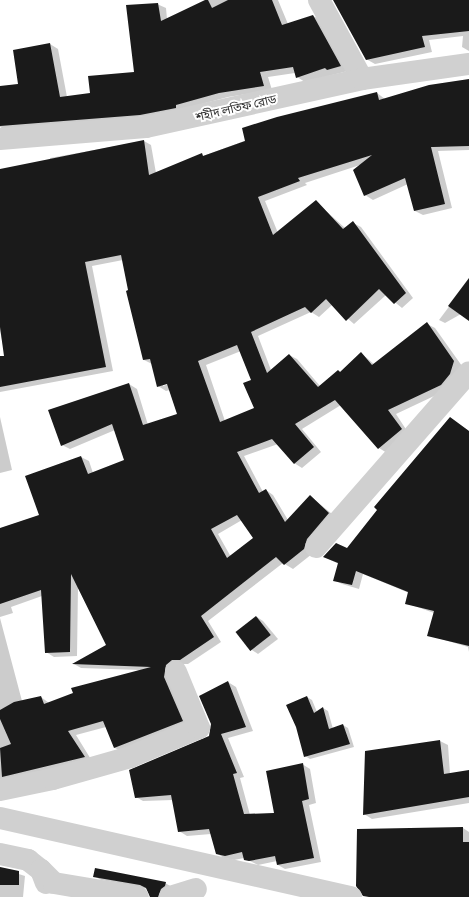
<!DOCTYPE html>
<html>
<head>
<meta charset="utf-8">
<style>
	body { margin:0 }
	#map { position:relative; width:469px; height:897px; overflow:hidden; background:#fff; font-family:Commissioner,"Noto Sans Bengali",sans-serif }
	div>[style] { position:absolute }
	[style*='--x'] { left:calc(var(--x)*1px); top:calc(var(--y)*1px); width:calc(var(--w)*1px); rotate:calc(var(--a)*1deg) }
	.shadow>* { inset:0; background:#0003 }
	.building>* { inset:0; background:#1a1a1a; transform-origin:0 0 }
	.minor>* { height:22px; margin:-11px; padding:0 11px; transform-origin:11px; border-radius:11px; background:#d0d0d0 }
	span { translate:-50% -50%; white-space:nowrap; text-align:center; line-height:1.15; -webkit-text-stroke:4px #fff; paint-order:stroke }
	.street-label { font-size:12px; color:#333 }
</style>
</head>
<body>
<div id="map">
	<div class="shadow">
		<div style="clip-path:polygon(207px 0,278px 0,288px 24px,313px 16px,321px 20px,348px 71px,305px 82px,297px 77px,295px 73px,268px 77px,272px 90px,228px 97px,183px 109px,184px 112px,7px 131px,0 127px,0 87px,19px 84px,50px 44px,58px 49px,67px 97px,91px 94px,135px 73px,157px 4px,166px 8px,167px 19px)"></div>
		<div style="clip-path:polygon(335px 0,469px 0,469px 51px,462px 47px,463px 36px,429px 40px,432px 52px,375px 64px,366px 59px)"></div>
		<div style="clip-path:polygon(evenodd,469px 80px,469px 150px,438px 151px,452px 208px,423px 215px,415px 211px,408px 184px,373px 200px,365px 195px,360px 165px,305px 183px,307px 185px,265px 201px,278px 233px,316px 202px,345px 228px,353px 223px,361px 227px,413px 298px,402px 308px,386px 295px,354px 324px,332px 305px,319px 317px,311px 312px,258px 336px,271px 370px,289px 355px,297px 359px,320px 386px,338px 371px,341px 372px,361px 353px,375px 365px,427px 324px,435px 328px,462px 366px,449px 389px,396px 414px,409px 434px,387px 453px,379px 448px,341px 405px,302px 429px,321px 452px,302px 468px,294px 463px,278px 444px,244px 456px,263px 492px,266px 490px,273px 495px,288px 520px,311px 497px,337px 518px,312px 554px,293px 569px,283px 563px,208px 621px,221px 642px,188px 664px,180px 664px,190px 726px,123px 752px,115px 748px,106px 727px,76px 735px,92px 761px,0 787px,0 618px,22px 701px,41px 697px,49px 703px,140px 670px,81px 668px,74px 664px,107px 645px,78px 587px,77px 656px,54px 657px,46px 652px,42px 596px,11px 607px,13px 613px,0 617px,0 529px,41px 516px,81px 457px,89px 461px,93px 473px,126px 461px,115px 430px,70px 449px,62px 445px,129px 384px,137px 389px,148px 425px,178px 414px,170px 390px,166px 391px,158px 386px,152px 364px,144px 360px,123px 260px,92px 266px,113px 371px,0 392px,0 357px,5px 356px,0 330px,0 171px,50px 160px,50px 158px,144px 141px,151px 145px,156px 173px,377px 93px,385px 99px,469px 80px,241px 351px,252px 380px,256px 409px,225px 421px,206px 365px,241px 351px,469px 80px,172px 383px,163px 386px,163px 384px,172px 383px,469px 80px,242px 520px,255px 538px,231px 557px,218px 534px,242px 520px)"></div>
		<div style="clip-path:polygon(469px 280px,469px 320px,461px 314px,445px 323px,439px 320px)"></div>
		<div style="clip-path:polygon(0 417px,12px 470px,0 473px)"></div>
		<div style="clip-path:polygon(459px 424px,469px 431px,469px 652px,468px 647px,428px 635px,434px 613px,406px 603px,409px 593px,363px 574px,359px 589px,342px 584px,334px 580px,339px 564px,324px 557px,348px 549px)"></div>
		<div style="clip-path:polygon(257px 617px,263px 621px,278px 639px,258px 654px,252px 650px)"></div>
		<div style="clip-path:polygon(228px 682px,236px 687px,253px 731px,228px 738px,244px 777px,240px 778px,250px 815px,276px 813px,302px 764px,310px 769px,316px 803px,309px 805px,321px 862px,285px 869px,278px 865px,277px 861px,258px 865px,244px 858px,234px 860px,224px 858px,216px 853px,211px 834px,187px 836px,179px 831px,173px 800px,143px 801px,136px 797px,210px 737px)"></div>
		<div style="clip-path:polygon(307px 697px,312px 700px,317px 712px,323px 708px,328px 711px,333px 729px,343px 725px,348px 728px,354px 747px,310px 759px,305px 756px)"></div>
		<div style="clip-path:polygon(440px 741px,448px 745px,450px 774px,469px 771px,469px 803px,372px 819px,364px 814px,366px 752px)"></div>
		<div style="clip-path:polygon(463px 828px,469px 832px,469px 897px,364px 895px)"></div>
		<div style="clip-path:polygon(0 868px,25px 876px,23px 897px,0 897px)"></div>
		<div style="clip-path:polygon(94px 876px,165px 883px,172px 887px,165px 897px,150px 897px,148px 889px,101px 880px)"></div>
	</div>
	<div class="building">
		<div style="clip-path:polygon(205px 0,208px 0,212px 8px,228px 0,272px 0,282px 25px,313px 15px,341px 66px,327px 70px,325px 68px,296px 78px,293px 67px,260px 72px,264px 86px,219px 93px,176px 105px,176px 108px,140px 115px,0 126px,0 86px,18px 84px,13px 50px,50px 43px,60px 97px,90px 93px,88px 76px,134px 72px,126px 5px,158px 3px,161px 21px)"></div>
		<div style="clip-path:polygon(333px 0,469px 0,469px 31px,422px 36px,425px 47px,366px 60px)"></div>
		<div style="clip-path:polygon(evenodd,469px 79px,469px 146px,431px 147px,445px 204px,414px 211px,405px 178px,364px 196px,353px 170px,372px 155px,298px 178px,300px 181px,258px 197px,273px 235px,316px 200px,343px 229px,353px 221px,406px 293px,394px 304px,379px 289px,346px 321px,326px 299px,311px 313px,305px 307px,251px 332px,267px 373px,289px 354px,318px 387px,338px 370px,340px 372px,361px 352px,372px 365px,427px 322px,454px 361px,450px 374px,441px 385px,388px 410px,402px 429px,378px 449px,335px 400px,295px 424px,314px 447px,294px 464px,272px 439px,237px 452px,259px 493px,266px 489px,285px 522px,310px 495px,329px 513px,307px 539px,304px 549px,284px 565px,276px 557px,201px 616px,214px 637px,180px 660px,172px 660px,166px 665px,164px 677px,183px 721px,114px 748px,103px 721px,68px 731px,85px 757px,2px 777px,0 748px,11px 744px,0 719px,0 710px,14px 702px,41px 696px,44px 704px,73px 693px,71px 688px,151px 667px,72px 664px,106px 645px,71px 574px,70px 652px,45px 653px,41px 590px,0 604px,0 528px,39px 515px,25px 476px,81px 456px,88px 474px,124px 460px,112px 424px,61px 446px,48px 410px,129px 383px,143px 425px,177px 414px,167px 384px,157px 387px,150px 359px,143px 360px,126px 291px,128px 290px,121px 255px,85px 262px,106px 367px,0 387px,0 356px,4px 356px,0 327px,0 169px,144px 140px,149px 175px,202px 153px,203px 156px,245px 141px,242px 128px,277px 117px,377px 92px,379px 100px,429px 85px,469px 79px,237px 345px,251px 380px,243px 383px,254px 408px,220px 422px,198px 361px,237px 345px,469px 79px,237px 515px,253px 538px,227px 558px,211px 529px,237px 515px)"></div>
		<div style="clip-path:polygon(469px 278px,469px 321px,448px 306px)"></div>
		<div style="clip-path:polygon(450px 417px,469px 431px,469px 646px,427px 636px,434px 611px,405px 604px,408px 592px,356px 571px,352px 585px,333px 581px,338px 563px,323px 557px,336px 543px,347px 548px,377px 510px,374px 507px)"></div>
		<div style="left:256px;top:616px;width:24px;height:26px;rotate:52deg"></div>
		<div style="clip-path:polygon(228px 681px,246px 727px,221px 734px,237px 773px,233px 774px,244px 814px,274px 813px,266px 771px,303px 763px,309px 799px,302px 801px,314px 858px,277px 865px,275px 856px,249px 861px,244px 860px,242px 852px,225px 856px,216px 854px,209px 829px,178px 832px,171px 795px,135px 798px,129px 770px,209px 736px,211px 724px,199px 696px)"></div>
		<div style="clip-path:polygon(307px 696px,314px 713px,323px 707px,329px 729px,343px 724px,350px 744px,304px 757px,296px 727px,286px 705px)"></div>
		<div style="clip-path:polygon(440px 740px,444px 774px,469px 770px,469px 797px,363px 815px,365px 751px)"></div>
		<div style="clip-path:polygon(463px 827px,463px 842px,469px 842px,469px 897px,369px 897px,363px 896px,356px 886px,357px 829px)"></div>
		<div style="clip-path:polygon(0 867px,19px 871px,19px 885px,0 885px)"></div>
		<div style="clip-path:polygon(95px 868px,166px 882px,165px 886px,161px 889px,158px 897px,150px 897px,146px 888px,140px 885px,93px 877px)"></div>
	</div>
	<div class="minor">
		<div style="--x:319;--y:0;--w:90;--a:61.4"></div>
		<div style="--x:0;--y:139;--w:146;--a:-4.7"></div>
		<div style="--x:146;--y:127;--w:221;--a:-12.5"></div>
		<div style="--x:362;--y:79;--w:108;--a:-8"></div>
		<div style="--x:316;--y:547;--w:232;--a:-48.8"></div>
		<div style="--x:0;--y:790;--w:54;--a:-11.7"></div>
		<div style="--x:53;--y:779;--w:80;--a:-15.9"></div>
		<div style="--x:130;--y:757;--w:75;--a:-22.8"></div>
		<div style="--x:199;--y:728;--w:61;--a:-112.3"></div>
		<div style="--x:0;--y:818;--w:360;--a:12.7"></div>
		<div style="--x:0;--y:854;--w:29;--a:12"></div>
		<div style="--x:28;--y:860;--w:16;--a:38"></div>
		<div style="--x:41;--y:870;--w:14;--a:69"></div>
		<div style="--x:41;--y:870;--w:18;--a:45"></div>
		<div style="--x:54;--y:883;--w:85;--a:9.5"></div>
		<div style="--x:170;--y:897;--w:27;--a:-17"></div>
	</div>
	<div class="street-label">
		<span style="left:236px;top:108px;rotate:-13deg">শহীদ লতিফ রোড</span>
	</div>
</div>
</body>
</html>
